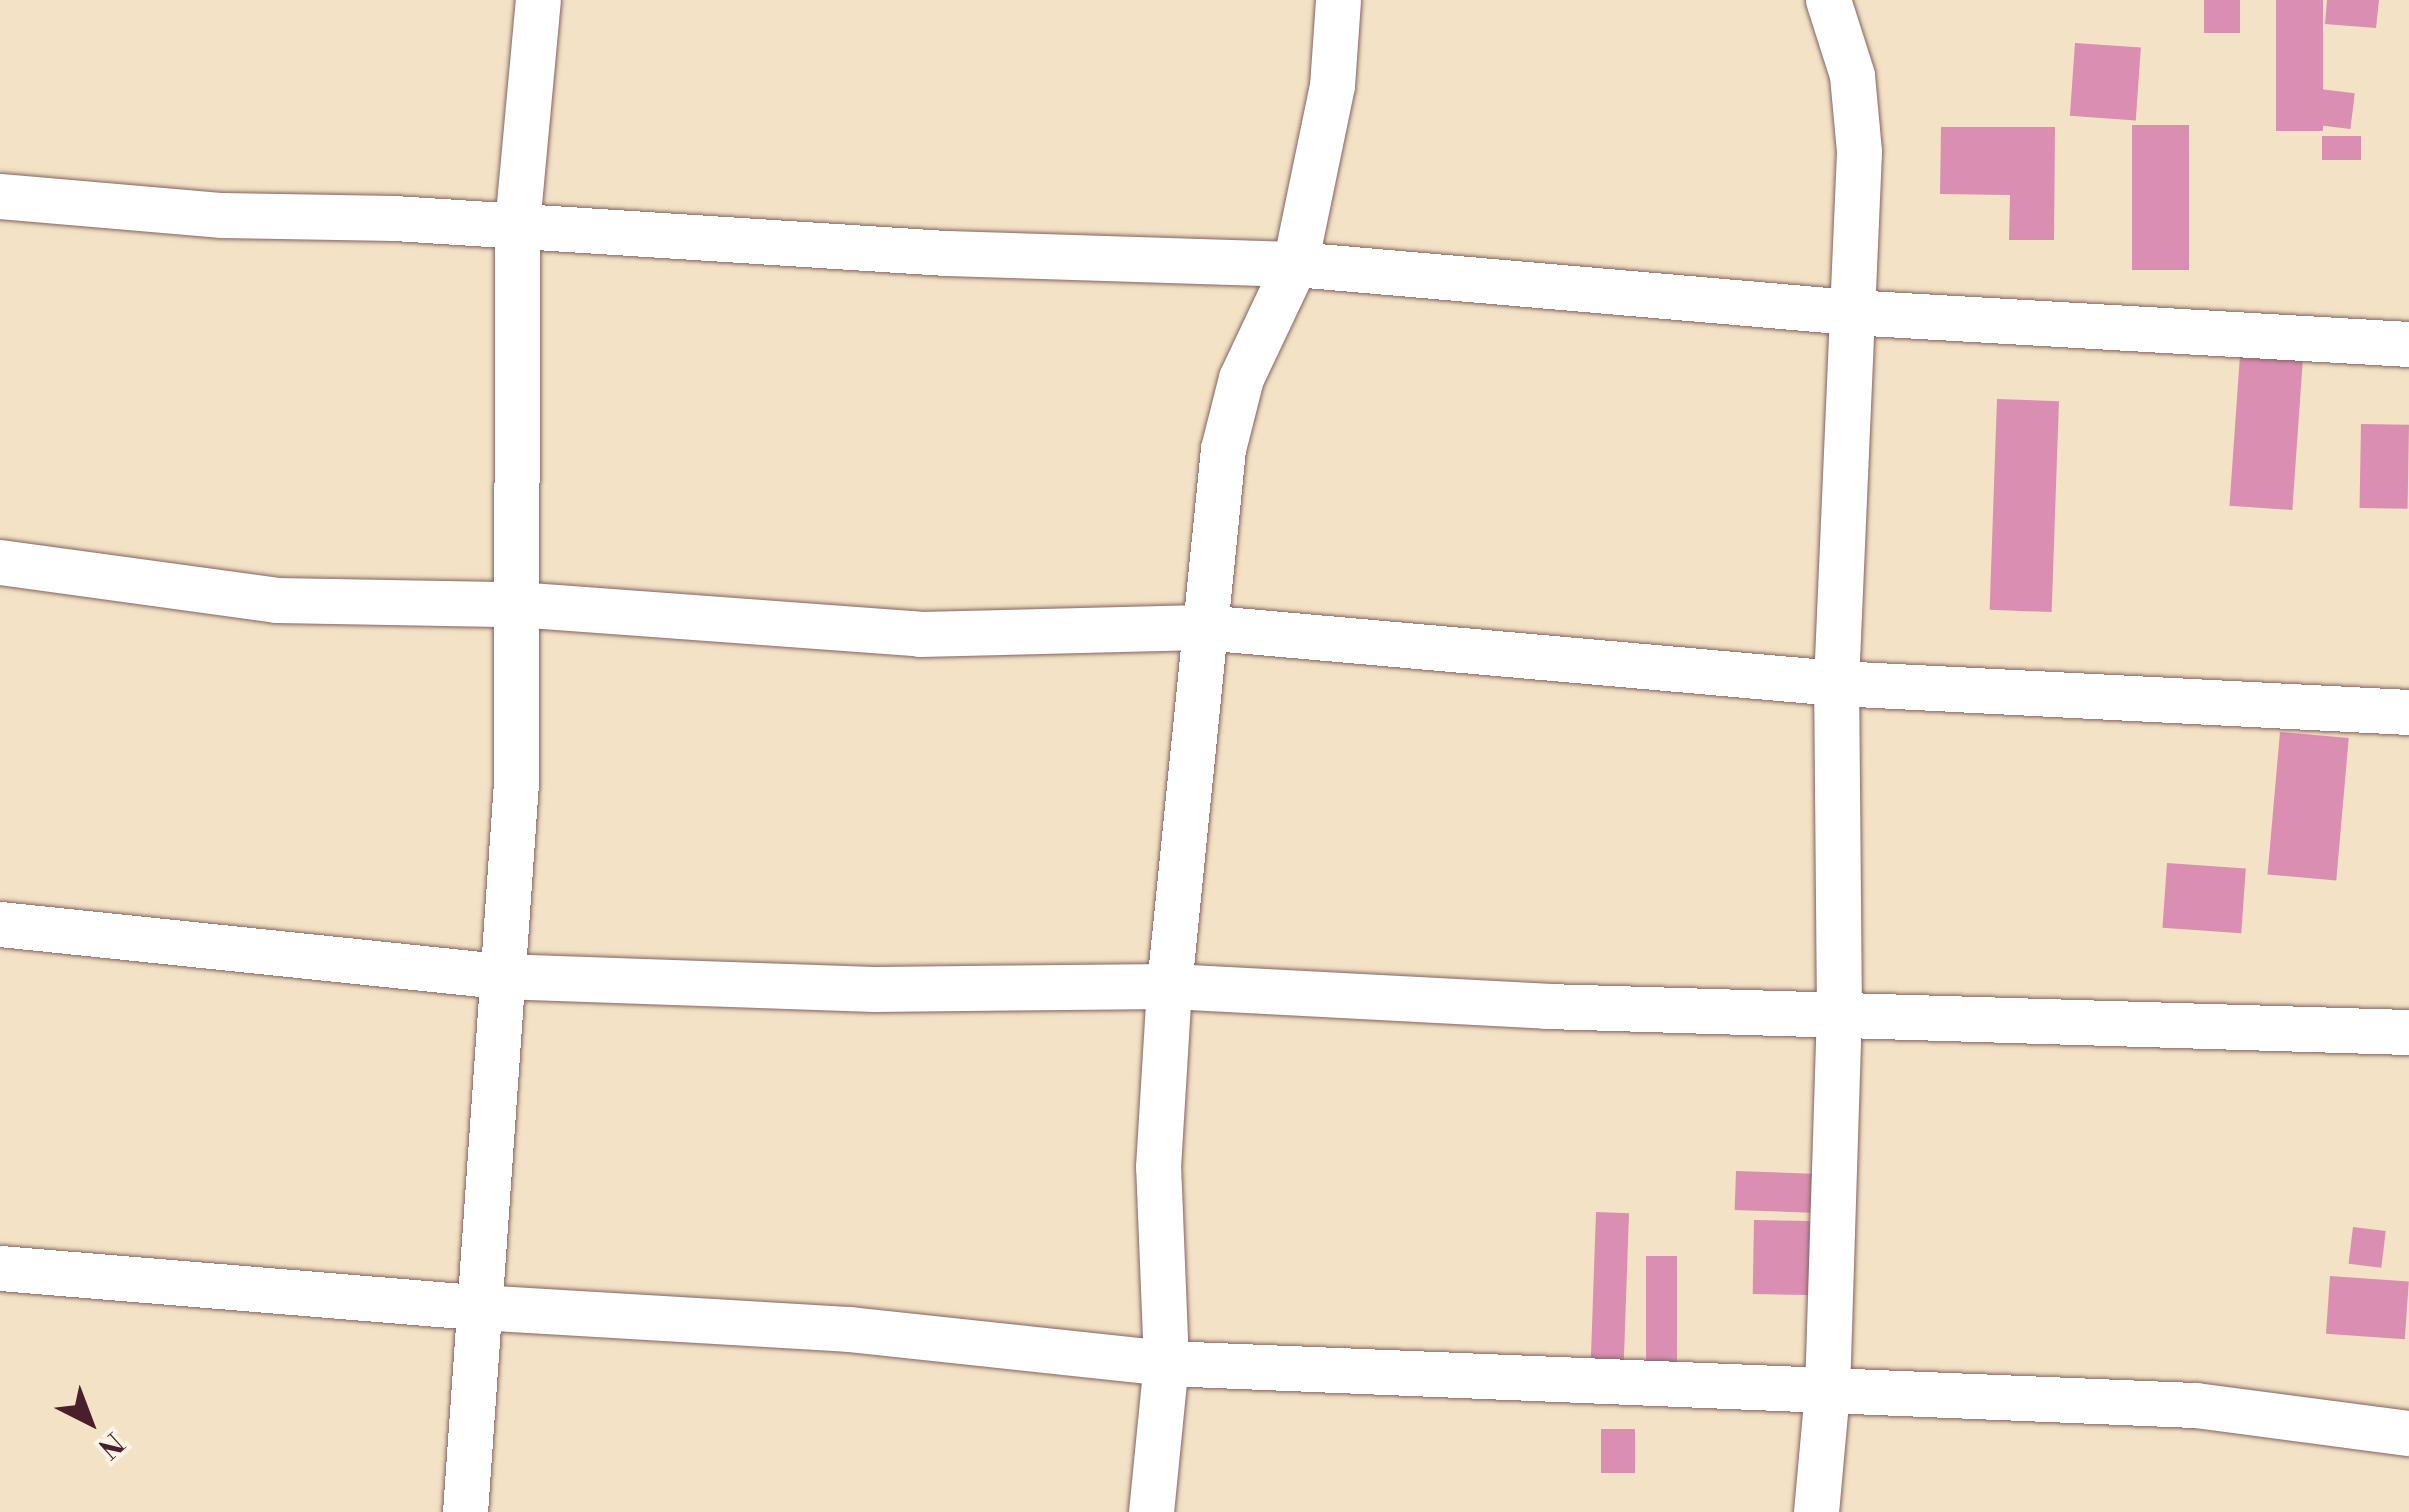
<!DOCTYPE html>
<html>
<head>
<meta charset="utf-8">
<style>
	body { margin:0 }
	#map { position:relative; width:2409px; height:1512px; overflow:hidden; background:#f3e2c5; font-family:"Libre Bodoni",serif }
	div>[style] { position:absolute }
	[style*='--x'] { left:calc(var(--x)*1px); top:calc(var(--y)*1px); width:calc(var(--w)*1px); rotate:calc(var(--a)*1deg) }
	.building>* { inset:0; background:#da8eb2; transform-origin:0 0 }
	.roads { filter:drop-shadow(0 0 2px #856361) drop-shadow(0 0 2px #856361) }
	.minor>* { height:45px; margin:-22.5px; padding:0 22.5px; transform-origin:22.5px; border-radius:22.5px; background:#fff }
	span { translate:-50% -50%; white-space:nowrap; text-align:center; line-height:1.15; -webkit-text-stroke:8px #fcf5e5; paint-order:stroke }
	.north { position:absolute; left:40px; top:1372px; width:100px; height:100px; -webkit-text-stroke:8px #fcf5e5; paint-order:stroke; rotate:138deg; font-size:28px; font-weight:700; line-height:40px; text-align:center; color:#4a1f2b }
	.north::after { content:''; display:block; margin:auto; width:35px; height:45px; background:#4a1f2b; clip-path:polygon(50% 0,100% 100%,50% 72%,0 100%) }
</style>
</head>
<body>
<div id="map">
	<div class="building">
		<div style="left:2204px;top:0;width:36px;height:33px"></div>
		<div style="left:2276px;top:0;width:47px;height:131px"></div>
		<div style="clip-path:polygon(2327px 0,2379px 0,2376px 28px,2325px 24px)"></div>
		<div style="left:2075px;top:43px;width:66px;height:73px;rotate:4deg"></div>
		<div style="left:2320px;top:89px;width:35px;height:36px;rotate:7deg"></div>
		<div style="left:2132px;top:125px;width:57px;height:145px"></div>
		<div style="clip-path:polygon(1941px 127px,2055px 127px,2054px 240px,2009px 240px,2010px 195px,1940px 194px)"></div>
		<div style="left:2322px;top:136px;width:39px;height:24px"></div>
		<div style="left:2240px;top:355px;width:63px;height:151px;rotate:4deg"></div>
		<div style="left:1997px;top:399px;width:62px;height:211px;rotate:2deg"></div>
		<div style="left:2361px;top:424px;width:48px;height:84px;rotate:1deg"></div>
		<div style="left:2280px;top:732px;width:69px;height:143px;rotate:5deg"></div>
		<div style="left:2167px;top:863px;width:79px;height:65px;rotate:4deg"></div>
		<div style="left:1736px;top:1171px;width:76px;height:39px;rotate:2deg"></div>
		<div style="left:1596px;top:1212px;width:33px;height:148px;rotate:2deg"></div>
		<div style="left:1754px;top:1220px;width:84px;height:74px;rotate:1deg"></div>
		<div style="left:2353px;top:1227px;width:33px;height:37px;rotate:7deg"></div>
		<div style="left:1646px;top:1256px;width:31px;height:109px"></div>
		<div style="left:2330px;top:1276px;width:79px;height:58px;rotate:4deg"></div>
		<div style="left:1601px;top:1429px;width:34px;height:44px"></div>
	</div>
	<div class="roads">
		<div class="minor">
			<div style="--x:0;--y:196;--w:223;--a:4.9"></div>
			<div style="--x:222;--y:215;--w:172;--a:1"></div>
			<div style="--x:394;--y:218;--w:553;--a:3.63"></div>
			<div style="--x:946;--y:253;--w:349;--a:1.8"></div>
			<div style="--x:1295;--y:264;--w:557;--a:4.94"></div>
			<div style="--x:1850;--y:312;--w:560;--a:3.28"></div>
			<div style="--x:0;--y:562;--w:279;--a:7.8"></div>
			<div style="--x:276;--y:600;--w:240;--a:1"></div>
			<div style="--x:516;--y:604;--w:405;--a:4.2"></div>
			<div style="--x:920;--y:634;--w:282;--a:-1.4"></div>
			<div style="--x:1202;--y:627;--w:636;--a:5.05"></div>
			<div style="--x:1836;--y:683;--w:574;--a:2.9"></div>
			<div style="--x:0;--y:924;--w:503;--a:5.94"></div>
			<div style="--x:500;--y:976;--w:374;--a:2"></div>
			<div style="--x:874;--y:989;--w:295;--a:-0.6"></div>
			<div style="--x:1169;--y:986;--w:379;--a:3"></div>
			<div style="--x:1547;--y:1006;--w:862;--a:1.73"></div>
			<div style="--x:0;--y:1268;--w:481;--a:4.7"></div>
			<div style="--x:479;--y:1307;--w:371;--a:3.4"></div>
			<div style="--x:849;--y:1329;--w:319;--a:6.1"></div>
			<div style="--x:1166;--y:1363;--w:1030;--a:2.34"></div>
			<div style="--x:2195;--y:1405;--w:216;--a:7.5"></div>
			<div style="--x:465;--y:1512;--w:732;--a:-86"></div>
			<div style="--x:516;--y:782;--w:557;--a:-89.9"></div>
			<div style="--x:517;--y:225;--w:226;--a:-84.7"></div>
			<div style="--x:1151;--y:1512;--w:150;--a:-84.3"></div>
			<div style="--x:1166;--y:1363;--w:196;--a:-92.3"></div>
			<div style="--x:1158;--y:1167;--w:181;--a:-86.5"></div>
			<div style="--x:1169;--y:986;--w:540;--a:-84.26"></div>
			<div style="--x:1223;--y:449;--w:73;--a:-75.8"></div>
			<div style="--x:1241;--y:378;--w:126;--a:-64.7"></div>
			<div style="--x:1295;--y:264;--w:182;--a:-78.3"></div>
			<div style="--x:1332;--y:86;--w:86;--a:-86"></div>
			<div style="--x:1816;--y:1512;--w:121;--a:-84.8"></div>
			<div style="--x:1827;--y:1392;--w:377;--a:-88.2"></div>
			<div style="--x:1839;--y:1015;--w:332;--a:-90.5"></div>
			<div style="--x:1836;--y:683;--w:532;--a:-87.52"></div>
			<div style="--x:1859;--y:151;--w:76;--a:-95.3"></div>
			<div style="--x:1852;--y:75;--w:79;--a:-107.7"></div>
		</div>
	</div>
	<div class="north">N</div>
</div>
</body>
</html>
